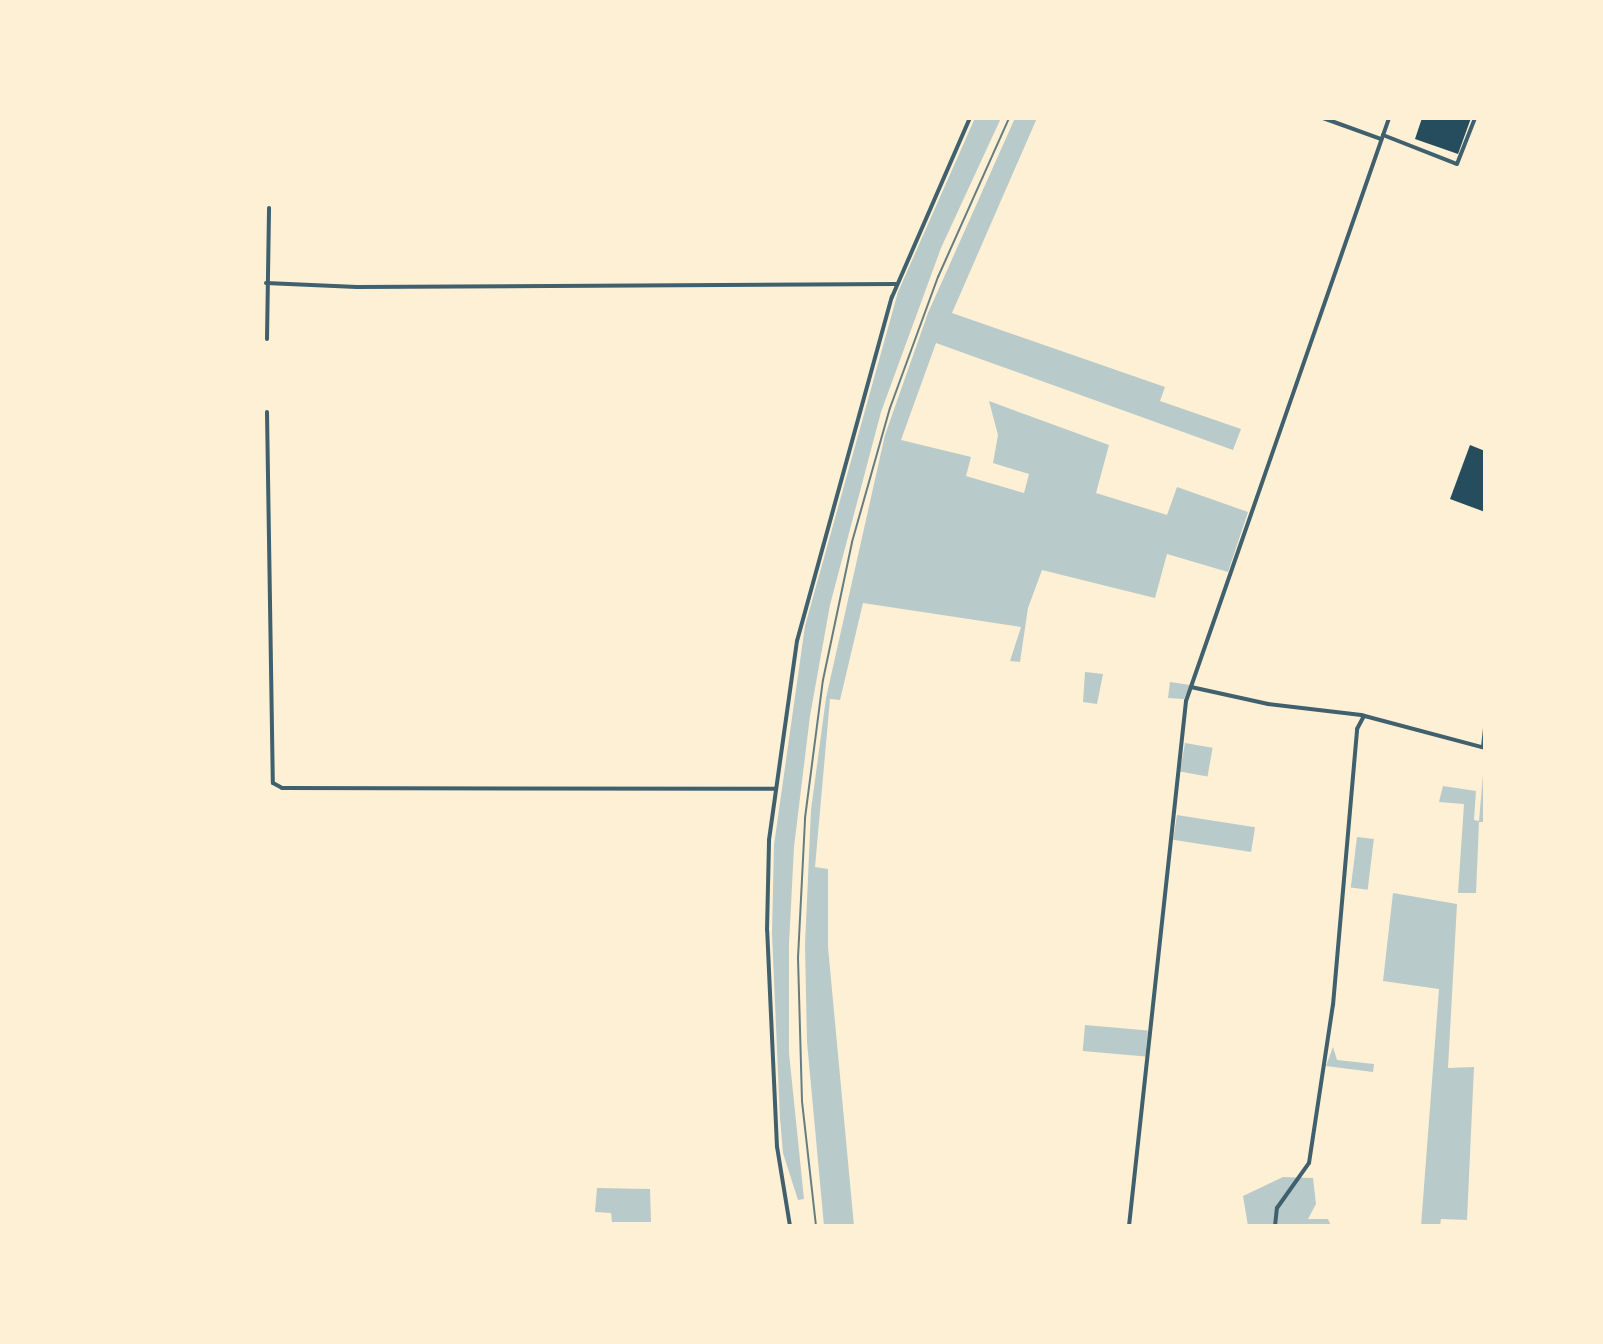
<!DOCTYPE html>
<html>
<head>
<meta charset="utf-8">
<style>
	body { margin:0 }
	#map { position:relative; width:1603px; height:1344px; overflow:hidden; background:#fdf0d5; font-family:Rubik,sans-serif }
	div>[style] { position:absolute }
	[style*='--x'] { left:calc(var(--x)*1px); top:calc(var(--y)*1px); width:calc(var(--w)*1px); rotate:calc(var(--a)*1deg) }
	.green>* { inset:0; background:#b9caca; transform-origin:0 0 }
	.building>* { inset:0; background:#264d5e }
	.minor>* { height:4px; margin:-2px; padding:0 2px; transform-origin:2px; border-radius:2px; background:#3f606c }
	.rail>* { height:2px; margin:-1px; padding:0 1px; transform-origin:1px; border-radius:1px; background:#657d81 }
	span { translate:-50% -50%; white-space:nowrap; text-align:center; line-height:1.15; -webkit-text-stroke:8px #fdf0d5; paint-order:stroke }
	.frame { position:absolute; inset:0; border:120px solid #fdf0d5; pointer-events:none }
</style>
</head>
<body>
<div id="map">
	<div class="green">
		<div style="clip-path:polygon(975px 118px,1001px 118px,941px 248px,881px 412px,830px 605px,810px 716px,794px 847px,789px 944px,789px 1053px,804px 1199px,798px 1200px,783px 1153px,780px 1118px,772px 934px,774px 845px,805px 626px,898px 292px)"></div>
		<div style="clip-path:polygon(1015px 118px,1037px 118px,952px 313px,1165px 387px,1160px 401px,1241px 429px,1233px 450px,936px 343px,901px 440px,971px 457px,966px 476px,1024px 493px,1029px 474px,993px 463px,998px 435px,989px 401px,1109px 445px,1096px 493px,1167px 515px,1177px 487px,1248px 512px,1228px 572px,1167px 554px,1155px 598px,1042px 570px,1028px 608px,1020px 662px,1010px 661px,1021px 627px,863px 603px,840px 700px,830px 699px,815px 867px,828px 869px,828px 947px,854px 1226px,824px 1226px,807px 1042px,805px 945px,811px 810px,826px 698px,885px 435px,928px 313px)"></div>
		<div style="clip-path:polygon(1085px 672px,1103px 674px,1097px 704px,1083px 702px)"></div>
		<div style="clip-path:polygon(1170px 682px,1190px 685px,1184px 699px,1168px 698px)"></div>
		<div style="left:1185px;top:743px;width:28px;height:29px;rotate:10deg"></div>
		<div style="clip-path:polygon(1485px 752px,1485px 822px,1479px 822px,1476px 893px,1458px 893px,1464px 804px,1439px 802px,1443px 786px,1476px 791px,1474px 820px,1479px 821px)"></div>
		<div style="left:1177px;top:815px;width:79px;height:25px;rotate:9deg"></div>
		<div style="left:1357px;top:837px;width:17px;height:51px;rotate:7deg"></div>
		<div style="clip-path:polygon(1393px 893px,1457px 904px,1448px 1068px,1474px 1067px,1467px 1220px,1441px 1219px,1440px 1226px,1421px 1226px,1439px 989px,1383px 981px)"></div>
		<div style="left:1085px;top:1025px;width:63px;height:26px;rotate:5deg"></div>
		<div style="clip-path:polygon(1333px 1047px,1337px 1060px,1374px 1064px,1373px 1072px,1326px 1066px)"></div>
		<div style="clip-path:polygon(1283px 1177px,1313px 1178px,1316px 1204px,1308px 1219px,1328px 1219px,1331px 1226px,1248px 1226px,1243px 1196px)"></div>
		<div style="clip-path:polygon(597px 1188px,650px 1189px,651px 1222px,612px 1222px,611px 1213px,595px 1212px)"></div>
	</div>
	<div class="building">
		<div style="clip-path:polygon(1422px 118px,1471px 118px,1458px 154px,1415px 139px)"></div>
		<div style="clip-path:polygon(1470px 445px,1485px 451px,1485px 512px,1450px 499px)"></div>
	</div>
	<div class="minor">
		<div style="--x:1323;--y:118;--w:62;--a:19.9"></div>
		<div style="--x:1383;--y:135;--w:79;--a:21.4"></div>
		<div style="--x:1457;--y:164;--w:49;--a:-68.6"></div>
		<div style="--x:266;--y:283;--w:91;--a:2.5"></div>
		<div style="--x:357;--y:287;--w:539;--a:-0.32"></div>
		<div style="--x:267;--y:339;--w:131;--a:-89.1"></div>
		<div style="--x:267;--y:412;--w:371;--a:89.1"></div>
		<div style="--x:273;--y:783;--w:10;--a:29"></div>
		<div style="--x:282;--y:788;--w:494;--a:0.1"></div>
		<div style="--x:1191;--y:687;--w:79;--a:12.4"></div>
		<div style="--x:1268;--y:704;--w:94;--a:6.7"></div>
		<div style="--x:1361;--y:715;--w:128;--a:14.9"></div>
		<div style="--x:1483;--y:747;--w:20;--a:-84"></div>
		<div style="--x:790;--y:1226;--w:80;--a:-99.3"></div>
		<div style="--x:777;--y:1147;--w:217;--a:-92.6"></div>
		<div style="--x:767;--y:930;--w:90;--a:-88.7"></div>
		<div style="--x:769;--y:840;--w:201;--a:-82"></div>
		<div style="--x:797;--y:641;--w:357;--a:-74.6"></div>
		<div style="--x:892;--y:297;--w:195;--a:-66.5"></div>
		<div style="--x:1129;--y:1226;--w:528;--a:-83.8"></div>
		<div style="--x:1186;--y:701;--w:617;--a:-70.8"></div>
		<div style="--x:1275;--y:1226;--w:18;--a:-84"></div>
		<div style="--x:1277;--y:1208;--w:55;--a:-54.6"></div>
		<div style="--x:1309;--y:1163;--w:160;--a:-81.4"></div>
		<div style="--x:1333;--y:1005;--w:277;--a:-85"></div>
		<div style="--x:1357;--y:729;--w:15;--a:-62"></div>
	</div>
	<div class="rail">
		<div style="--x:816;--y:1226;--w:126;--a:-96.4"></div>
		<div style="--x:802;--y:1101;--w:143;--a:-91.6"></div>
		<div style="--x:798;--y:958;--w:140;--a:-87.1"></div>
		<div style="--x:805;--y:818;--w:139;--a:-82.6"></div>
		<div style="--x:823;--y:680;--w:141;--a:-78.1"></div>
		<div style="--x:852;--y:542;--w:139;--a:-74.2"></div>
		<div style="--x:890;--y:408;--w:140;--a:-69.9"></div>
		<div style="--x:938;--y:277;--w:174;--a:-65.9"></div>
	</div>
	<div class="frame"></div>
</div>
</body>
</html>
